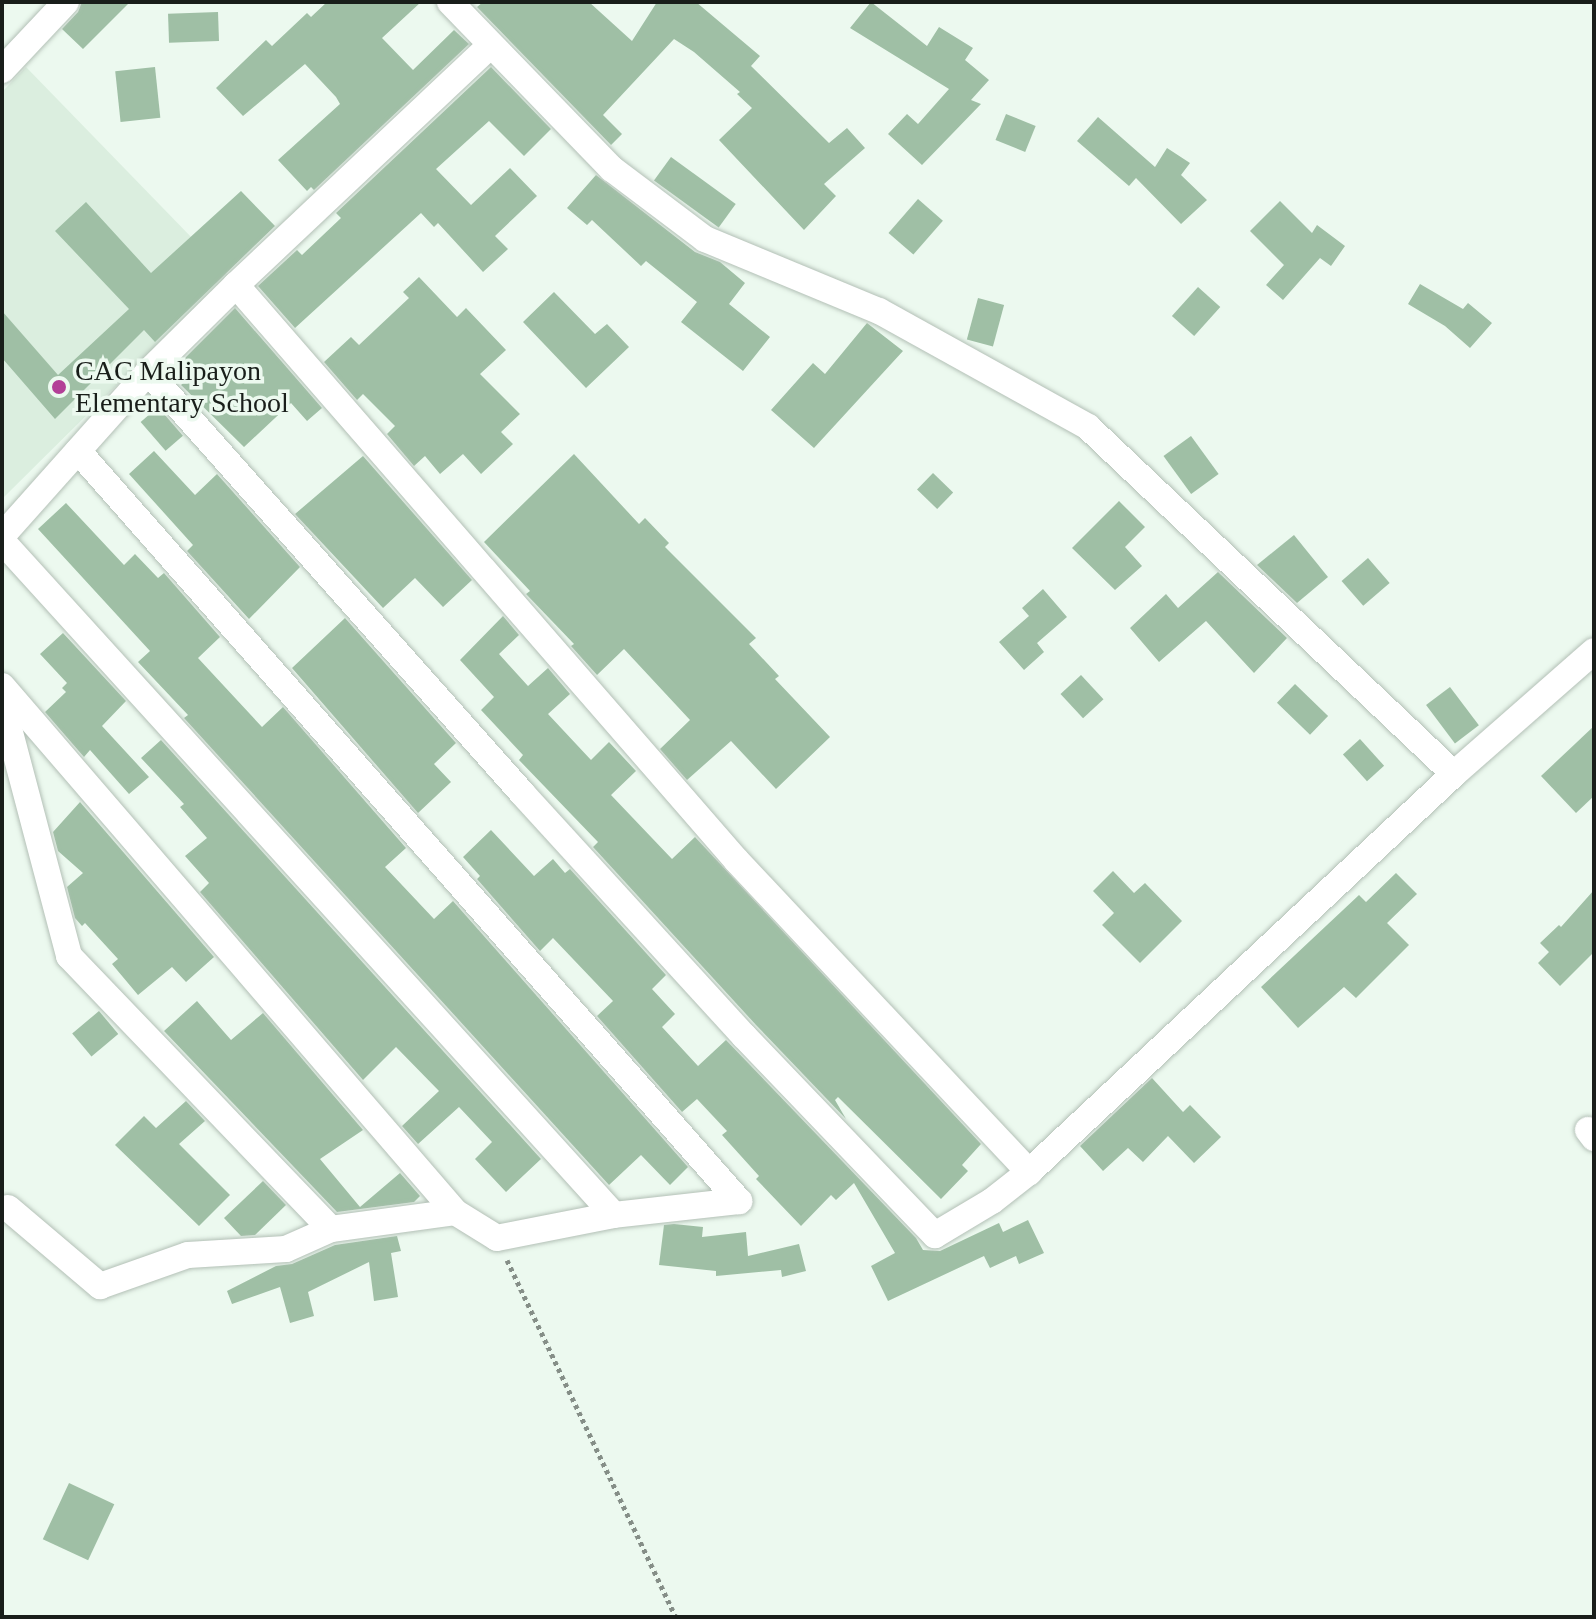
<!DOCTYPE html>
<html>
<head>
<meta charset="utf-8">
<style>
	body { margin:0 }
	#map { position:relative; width:1596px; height:1619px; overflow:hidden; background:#ecf9ef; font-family:Georgia,serif }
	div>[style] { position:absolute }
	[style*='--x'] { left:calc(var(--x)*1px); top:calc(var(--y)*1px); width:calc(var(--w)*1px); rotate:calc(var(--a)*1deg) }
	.built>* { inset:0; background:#dbeedf }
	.building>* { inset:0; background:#9fbfa5; transform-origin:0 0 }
	.path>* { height:5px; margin-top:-2.5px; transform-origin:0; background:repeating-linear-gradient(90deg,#858e87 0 4px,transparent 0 8px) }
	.roads { filter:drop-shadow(0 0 2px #b3c0b6) drop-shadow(0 0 2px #b3c0b6) }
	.minor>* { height:26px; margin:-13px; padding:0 13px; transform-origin:13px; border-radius:13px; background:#fff }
	.dots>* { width:22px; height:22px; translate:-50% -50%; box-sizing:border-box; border:4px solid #ecf9ef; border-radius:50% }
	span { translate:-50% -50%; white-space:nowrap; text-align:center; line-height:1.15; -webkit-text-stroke:7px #ecf9ef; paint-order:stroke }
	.poi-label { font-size:28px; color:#191e1a }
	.left { translate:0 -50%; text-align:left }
	.frame { position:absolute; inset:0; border:4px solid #191e1a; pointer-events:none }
</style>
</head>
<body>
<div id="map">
	<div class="built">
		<div style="clip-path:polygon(26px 67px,228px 275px,2px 499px,2px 92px)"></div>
	</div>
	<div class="building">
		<div style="clip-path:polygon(82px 2px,130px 2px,83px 49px,62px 29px,78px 12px)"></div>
		<div style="clip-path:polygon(327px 2px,421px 2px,382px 38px,413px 70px,454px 30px,469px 44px,314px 190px,311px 187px,307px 191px,278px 160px,340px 104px,336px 97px,305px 64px,243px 116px,216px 88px,266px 40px,272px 46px,307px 13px,311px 17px)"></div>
		<div style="clip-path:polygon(483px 2px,589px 2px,632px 41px,657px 2px,696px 2px,760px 56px,751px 66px,829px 143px,847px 128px,865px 148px,824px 184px,836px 196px,804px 230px,719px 140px,752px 108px,737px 94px,740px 92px,694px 52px,674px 39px,603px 115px,622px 134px,611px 145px,477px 7px)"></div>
		<div style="clip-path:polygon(871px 2px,927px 46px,939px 27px,973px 48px,965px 60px,989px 80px,971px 100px,981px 104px,922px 165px,888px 134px,907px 114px,918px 124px,949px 89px,850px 28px)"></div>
		<div style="left:218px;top:12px;width:29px;height:50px;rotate:88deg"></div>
		<div style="left:155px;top:67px;width:51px;height:40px;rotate:84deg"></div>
		<div style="clip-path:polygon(491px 67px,551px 129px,524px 156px,489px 121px,436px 169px,471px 205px,510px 168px,537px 196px,495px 236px,508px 249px,483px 272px,438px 223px,434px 227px,421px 213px,295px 328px,258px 286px,297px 250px,302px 255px,341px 218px,336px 213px)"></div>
		<div style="left:1006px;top:114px;width:32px;height:28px;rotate:22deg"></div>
		<div style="clip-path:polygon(1098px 117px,1155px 167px,1167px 148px,1190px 163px,1181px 175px,1207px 200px,1181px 224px,1136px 178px,1129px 186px,1077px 141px)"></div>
		<div style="left:671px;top:157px;width:80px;height:29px;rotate:36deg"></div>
		<div style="clip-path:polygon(596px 175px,695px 252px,720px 262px,745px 283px,729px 304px,770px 337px,743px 371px,681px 322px,697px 302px,646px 261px,641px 266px,592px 220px,587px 225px,567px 208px)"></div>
		<div style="clip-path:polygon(241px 191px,275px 226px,155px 342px,144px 330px,55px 419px,2px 358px,2px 311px,58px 375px,129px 309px,55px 231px,86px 202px,151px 273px)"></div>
		<div style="left:918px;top:199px;width:33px;height:45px;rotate:41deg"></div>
		<div style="clip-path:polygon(1280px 201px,1312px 233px,1317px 225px,1345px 246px,1331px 266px,1320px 258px,1283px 300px,1266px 285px,1284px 265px,1250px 231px)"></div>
		<div style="clip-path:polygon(419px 277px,457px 317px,466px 308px,506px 350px,480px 374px,520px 414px,501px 432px,513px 444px,481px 474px,463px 454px,440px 474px,425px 456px,414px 466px,387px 434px,395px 426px,363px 394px,357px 400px,324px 362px,351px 337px,359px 345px,409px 298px,403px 292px)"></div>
		<div style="clip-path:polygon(1420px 284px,1463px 309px,1468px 303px,1492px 323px,1470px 348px,1445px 326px,1408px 304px)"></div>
		<div style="left:1198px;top:287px;width:30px;height:39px;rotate:42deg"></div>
		<div style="clip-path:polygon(554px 292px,595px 334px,607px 324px,629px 347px,586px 388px,523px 322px)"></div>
		<div style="left:978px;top:298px;width:27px;height:43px;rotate:15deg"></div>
		<div style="clip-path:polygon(235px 308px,322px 408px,307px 421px,291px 403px,244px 447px,181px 385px,188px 378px,177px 366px)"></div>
		<div style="clip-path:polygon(867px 323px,903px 351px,814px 448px,771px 410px,813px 363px,825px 374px)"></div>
		<div style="left:158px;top:407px;width:38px;height:23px;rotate:49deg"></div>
		<div style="left:1191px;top:436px;width:47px;height:34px;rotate:54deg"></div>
		<div style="clip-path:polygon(154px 451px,195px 495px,217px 474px,300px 567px,249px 619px,187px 551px,193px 545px,129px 474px)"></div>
		<div style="clip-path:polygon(574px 454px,639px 524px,645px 518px,669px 543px,665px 547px,756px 638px,749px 644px,779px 676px,775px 679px,830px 737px,776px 789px,731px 741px,687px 780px,660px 749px,690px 720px,624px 649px,597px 675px,571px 646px,574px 644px,526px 594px,530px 591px,484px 542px)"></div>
		<div style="clip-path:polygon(363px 456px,472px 580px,443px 607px,415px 578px,383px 608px,295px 514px)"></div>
		<div style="left:933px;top:473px;width:28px;height:23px;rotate:44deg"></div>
		<div style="clip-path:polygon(1119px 501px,1145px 527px,1125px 547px,1142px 566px,1115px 590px,1072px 548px)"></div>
		<div style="clip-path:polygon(66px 503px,124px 565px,135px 554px,158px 578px,164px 573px,220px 637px,198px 658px,262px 727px,283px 707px,406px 848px,385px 867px,434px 919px,453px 901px,688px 1167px,670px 1185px,641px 1155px,609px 1185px,184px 718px,188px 715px,138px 662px,150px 651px,38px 529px)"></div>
		<div style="clip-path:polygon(1294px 535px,1328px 577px,1297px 603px,1257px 565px)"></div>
		<div style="left:1368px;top:558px;width:33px;height:35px;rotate:49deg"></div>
		<div style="clip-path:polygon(1218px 572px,1287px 638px,1254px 673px,1206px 621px,1159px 662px,1130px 628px,1166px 594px,1178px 608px)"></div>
		<div style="clip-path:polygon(1043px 589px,1067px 617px,1037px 643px,1044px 652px,1024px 670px,999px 642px,1029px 616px,1022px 608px)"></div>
		<div style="clip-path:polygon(503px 616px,519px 635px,499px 654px,528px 686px,548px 668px,570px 694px,548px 714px,591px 760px,609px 742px,636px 771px,611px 795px,672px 859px,695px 837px,981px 1144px,962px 1165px,968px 1171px,941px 1199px,838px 1097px,835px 1100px,846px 1119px,756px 1025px,593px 847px,598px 842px,519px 760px,523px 755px,481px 710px,494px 697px,460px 660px)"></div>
		<div style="clip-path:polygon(345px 618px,456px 743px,434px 764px,451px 782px,418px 813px,292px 668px)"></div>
		<div style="clip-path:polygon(63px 633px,126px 701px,102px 726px,149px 777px,129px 794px,90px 750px,84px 757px,45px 712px,66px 692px,62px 688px,67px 683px,40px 654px)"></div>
		<div style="left:1081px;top:675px;width:33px;height:28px;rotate:47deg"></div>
		<div style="left:1295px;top:684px;width:46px;height:26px;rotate:44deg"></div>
		<div style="left:1450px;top:687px;width:48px;height:30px;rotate:53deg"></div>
		<div style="clip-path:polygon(1594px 726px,1594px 796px,1576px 813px,1541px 776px)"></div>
		<div style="left:1360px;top:739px;width:36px;height:23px;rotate:48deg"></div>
		<div style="clip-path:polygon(161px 740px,541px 1159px,506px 1192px,475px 1159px,492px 1142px,459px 1107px,418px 1144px,402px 1126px,439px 1091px,396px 1047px,363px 1080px,200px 892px,209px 883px,185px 856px,207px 838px,180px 807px,184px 804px,141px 758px)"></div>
		<div style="clip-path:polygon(80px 802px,214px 957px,186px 982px,172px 967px,138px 995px,112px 964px,118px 959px,85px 923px,82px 926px,75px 918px,67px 887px,83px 873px,58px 851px,53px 832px)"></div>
		<div style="clip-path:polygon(491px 830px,534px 876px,553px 859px,565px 873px,570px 869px,666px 975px,652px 989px,675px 1014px,662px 1027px,698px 1066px,726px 1040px,916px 1238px,923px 1250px,940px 1251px,999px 1223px,1003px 1232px,1028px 1220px,1044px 1253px,1019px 1264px,1016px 1256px,990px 1268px,984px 1256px,888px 1301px,871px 1266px,895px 1253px,854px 1183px,836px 1200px,831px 1195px,801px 1226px,756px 1179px,759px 1176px,722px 1135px,727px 1131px,697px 1099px,682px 1112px,597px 1016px,613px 1001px,553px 938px,540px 951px,477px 879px,480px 876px,463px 857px)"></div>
		<div style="clip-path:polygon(1113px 871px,1134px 893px,1145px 883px,1182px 921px,1140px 963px,1102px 925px,1114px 913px,1093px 891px)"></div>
		<div style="clip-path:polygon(1396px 873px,1417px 894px,1387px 923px,1409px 945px,1356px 998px,1344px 987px,1298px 1028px,1261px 987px,1359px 895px,1366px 902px)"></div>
		<div style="clip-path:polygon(1594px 890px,1594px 952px,1560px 986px,1538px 963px,1549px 952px,1540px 943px,1559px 925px,1561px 927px)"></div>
		<div style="clip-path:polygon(197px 1001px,231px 1040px,263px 1013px,363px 1130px,320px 1159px,360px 1207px,400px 1173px,420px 1196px,414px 1202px,337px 1212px,164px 1031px)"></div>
		<div style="left:99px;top:1011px;width:30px;height:35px;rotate:50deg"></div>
		<div style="clip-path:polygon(1152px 1078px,1183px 1112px,1190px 1105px,1221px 1137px,1194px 1163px,1168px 1136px,1143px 1162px,1128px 1148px,1103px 1171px,1080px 1146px)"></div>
		<div style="clip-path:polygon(186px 1101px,205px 1121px,179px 1144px,230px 1195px,199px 1226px,115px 1145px,144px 1116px,156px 1128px)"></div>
		<div style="clip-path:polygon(263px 1181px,286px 1205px,255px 1235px,241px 1236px,224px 1218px)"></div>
		<div style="clip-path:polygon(674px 1224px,703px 1227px,702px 1237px,746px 1232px,748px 1256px,799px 1244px,806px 1271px,782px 1277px,781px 1270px,716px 1276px,716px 1271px,659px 1265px,664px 1225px)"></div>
		<div style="clip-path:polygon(397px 1236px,401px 1251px,391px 1253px,398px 1297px,374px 1301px,369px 1262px,308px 1292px,314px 1316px,290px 1323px,280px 1287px,232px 1304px,227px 1291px,276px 1266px,292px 1264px,335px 1245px)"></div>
		<div style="left:69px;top:1483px;width:50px;height:62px;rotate:25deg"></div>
	</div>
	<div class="path">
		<div style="--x:507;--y:1260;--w:395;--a:64.7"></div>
	</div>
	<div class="roads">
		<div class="minor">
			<div style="--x:450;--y:2;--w:233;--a:45.9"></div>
			<div style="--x:612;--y:169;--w:116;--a:37"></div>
			<div style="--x:705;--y:239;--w:188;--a:22.5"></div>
			<div style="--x:879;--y:311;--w:239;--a:29"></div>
			<div style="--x:1088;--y:427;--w:504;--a:43.47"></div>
			<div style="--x:2;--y:70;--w:93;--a:-46.7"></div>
			<div style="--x:236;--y:285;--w:349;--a:-43.3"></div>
			<div style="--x:148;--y:372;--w:563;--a:48.38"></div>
			<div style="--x:522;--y:793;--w:329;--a:47.6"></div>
			<div style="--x:744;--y:1036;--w:276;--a:46.2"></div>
			<div style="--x:935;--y:1235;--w:66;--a:-30.8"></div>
			<div style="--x:992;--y:1201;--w:47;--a:-38.1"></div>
			<div style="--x:1029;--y:1172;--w:582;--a:-43.12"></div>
			<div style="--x:1454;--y:774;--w:186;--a:-41.3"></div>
			<div style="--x:78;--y:451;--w:1000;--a:48.61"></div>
			<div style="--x:2;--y:536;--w:220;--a:-48.3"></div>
			<div style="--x:148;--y:372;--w:124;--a:-44.7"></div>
			<div style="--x:236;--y:285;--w:763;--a:48.98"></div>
			<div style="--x:737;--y:861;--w:427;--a:46.8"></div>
			<div style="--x:2;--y:541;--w:910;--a:47.76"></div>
			<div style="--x:2;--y:686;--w:694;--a:49.26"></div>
			<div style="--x:2;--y:702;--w:263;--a:75.2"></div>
			<div style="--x:69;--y:956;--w:378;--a:46.2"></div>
			<div style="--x:1588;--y:1130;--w:10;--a:53"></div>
			<div style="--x:8;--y:1208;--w:121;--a:40.3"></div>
			<div style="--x:100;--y:1286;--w:93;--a:-19.4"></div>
			<div style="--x:188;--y:1255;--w:98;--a:-3.5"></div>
			<div style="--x:286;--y:1249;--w:49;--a:-24"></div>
			<div style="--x:331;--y:1229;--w:125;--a:-7.8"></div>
			<div style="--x:455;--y:1212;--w:49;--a:31.8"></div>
			<div style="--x:497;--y:1238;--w:119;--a:-11.1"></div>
			<div style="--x:614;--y:1215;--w:126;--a:-6.4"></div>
		</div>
	</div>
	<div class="dots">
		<div style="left:59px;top:387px;background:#b33f97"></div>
	</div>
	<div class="poi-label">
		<span class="left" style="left:75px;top:387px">CAC Malipayon<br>Elementary School</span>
	</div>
	<div class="frame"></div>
</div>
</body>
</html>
